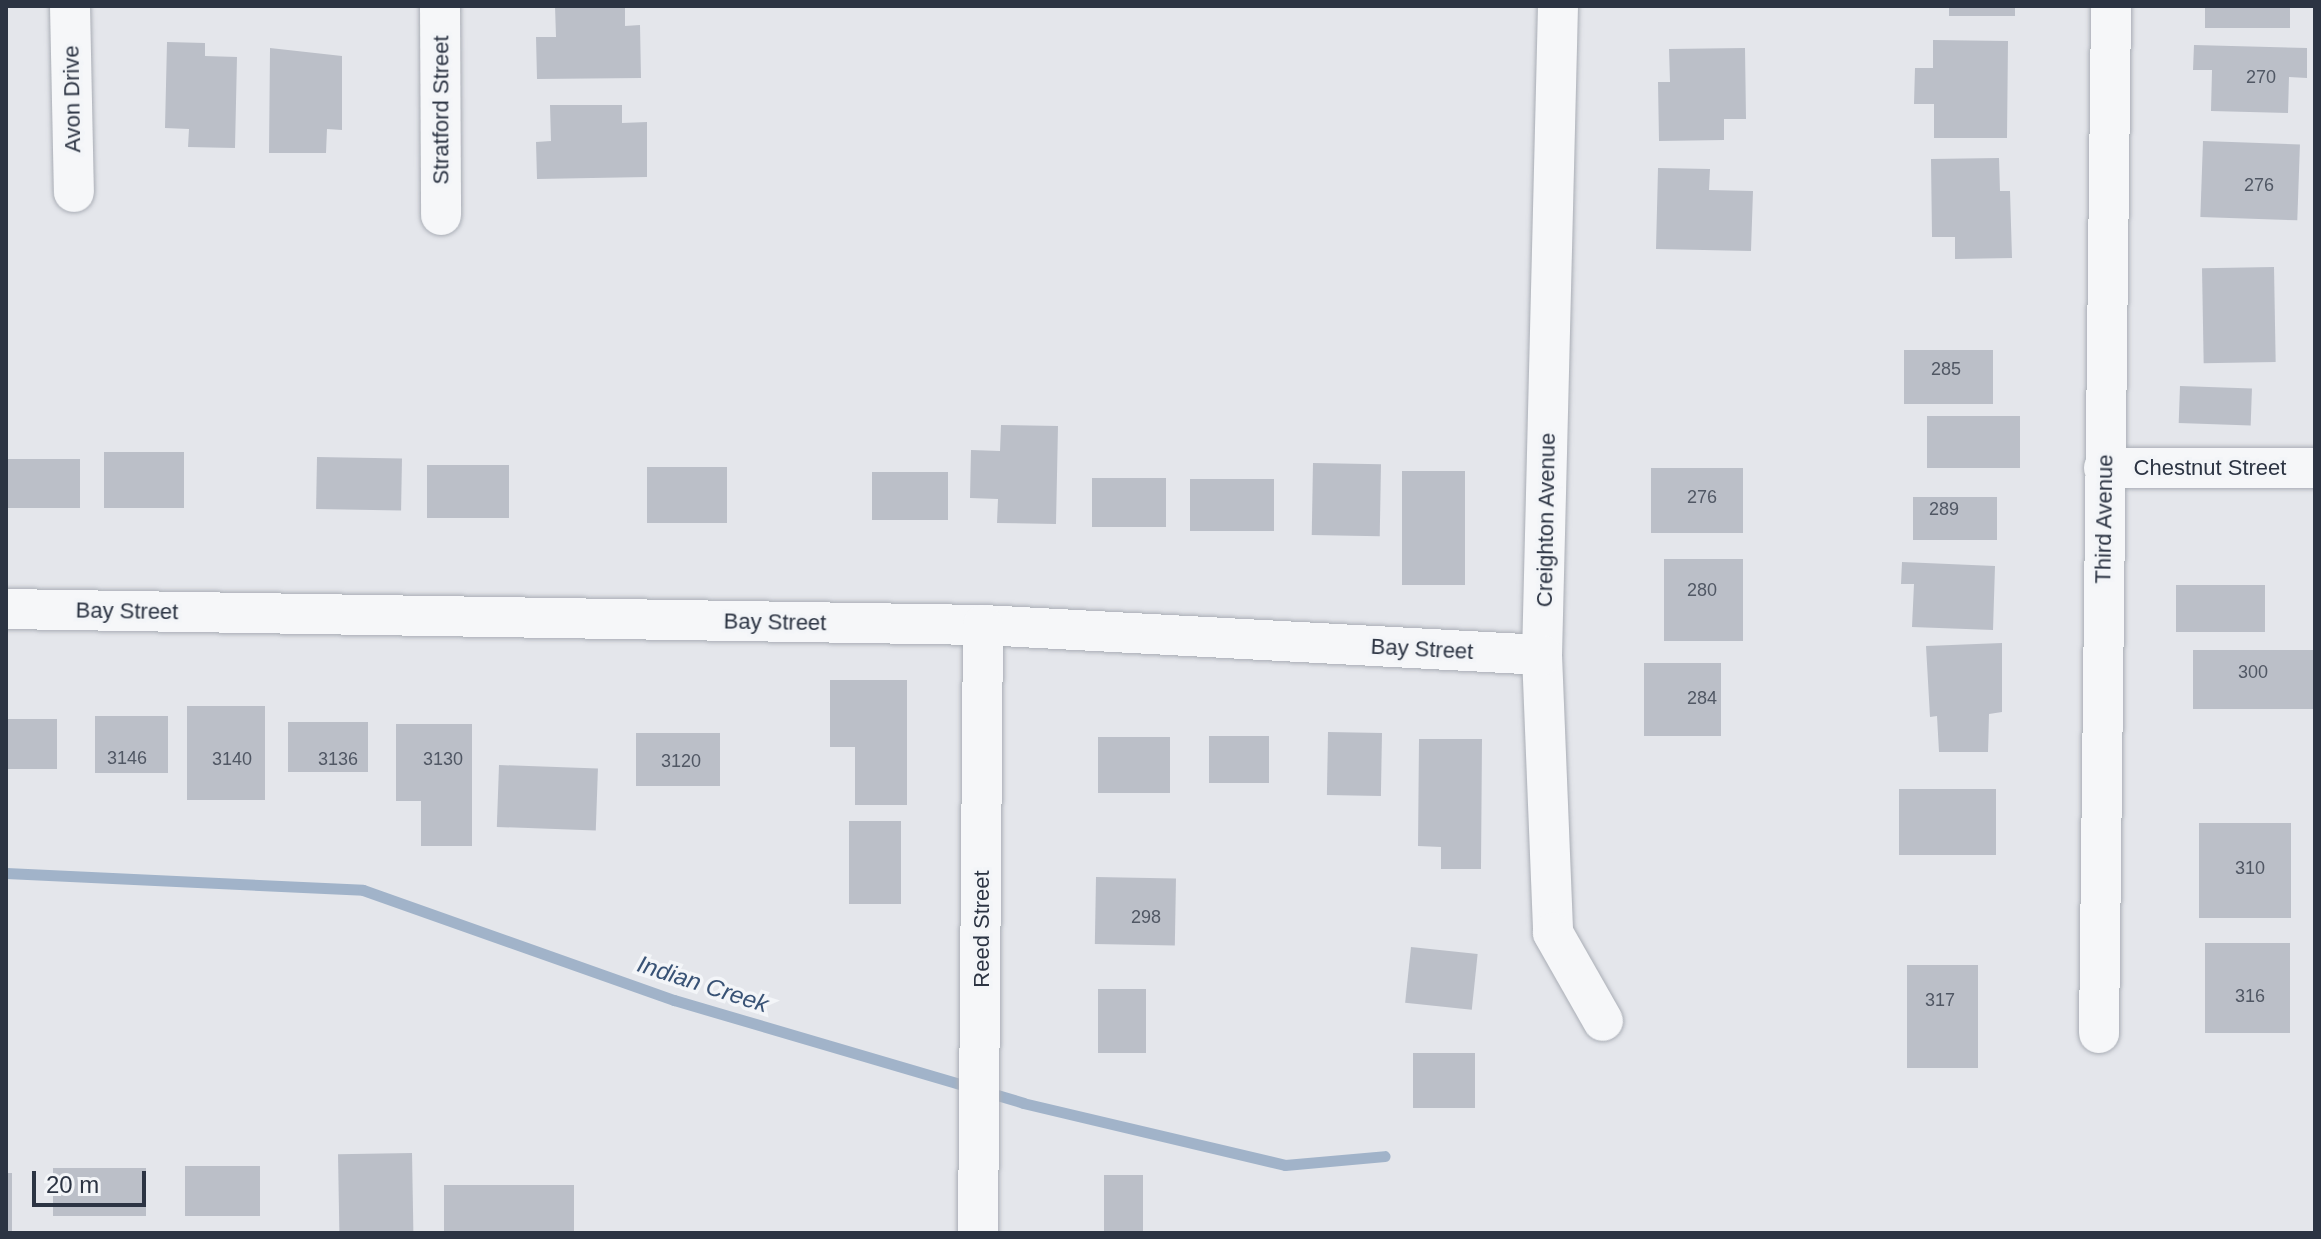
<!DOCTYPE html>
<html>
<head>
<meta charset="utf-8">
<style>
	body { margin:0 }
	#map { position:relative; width:2321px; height:1239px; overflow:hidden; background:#e4e6eb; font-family:Arial,sans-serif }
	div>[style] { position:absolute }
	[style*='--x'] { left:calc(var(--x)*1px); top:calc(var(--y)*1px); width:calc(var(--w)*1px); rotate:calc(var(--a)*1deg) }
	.stream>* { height:11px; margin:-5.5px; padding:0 5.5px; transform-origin:5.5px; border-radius:5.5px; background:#a1b3c9 }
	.building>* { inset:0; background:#bbbfc8; transform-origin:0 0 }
	.roads { filter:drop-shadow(0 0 2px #a9adb5) drop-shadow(0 0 2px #a9adb5) }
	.street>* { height:40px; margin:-20px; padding:0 20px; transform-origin:20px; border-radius:20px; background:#f6f7f9 }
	span { translate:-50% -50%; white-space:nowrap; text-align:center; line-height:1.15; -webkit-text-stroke:7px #f3f5f8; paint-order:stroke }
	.number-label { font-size:18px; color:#505764 }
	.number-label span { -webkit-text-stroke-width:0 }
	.street-label { font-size:22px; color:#2c3443 }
	.water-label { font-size:24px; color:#385275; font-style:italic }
	.frame { position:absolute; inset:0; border:8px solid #2c3443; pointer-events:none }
	.scale { position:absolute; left:32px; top:1171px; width:114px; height:36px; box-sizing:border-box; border:4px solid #2c3443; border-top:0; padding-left:10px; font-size:24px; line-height:28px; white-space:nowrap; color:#2c3443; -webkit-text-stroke:6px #f3f5f8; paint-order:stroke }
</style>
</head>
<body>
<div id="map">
	<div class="stream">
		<div style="--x:6;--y:873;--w:357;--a:2.7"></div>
		<div style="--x:363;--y:890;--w:330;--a:19.5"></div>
		<div style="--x:674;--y:1000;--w:364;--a:16.4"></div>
		<div style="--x:1023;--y:1103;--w:269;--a:13.3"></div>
		<div style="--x:1285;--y:1165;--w:100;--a:-5.1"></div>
	</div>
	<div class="building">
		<div style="clip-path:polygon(555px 6px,625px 6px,625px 26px,640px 25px,641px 78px,537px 79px,536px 37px,556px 37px)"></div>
		<div style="left:1949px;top:6px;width:66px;height:10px"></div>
		<div style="left:2205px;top:6px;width:85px;height:22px"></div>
		<div style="clip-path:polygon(1933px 40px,2008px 41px,2007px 138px,1934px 138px,1934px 104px,1914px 104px,1915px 68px,1933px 68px)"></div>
		<div style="clip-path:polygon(167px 42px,205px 43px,205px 56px,237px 57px,235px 148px,188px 147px,189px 129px,165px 128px)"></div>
		<div style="clip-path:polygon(2194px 45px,2307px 48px,2307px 78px,2289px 77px,2288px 113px,2211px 111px,2212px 70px,2193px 70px)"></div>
		<div style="clip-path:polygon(270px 48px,342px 56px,342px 130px,327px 129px,326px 153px,269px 153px)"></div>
		<div style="clip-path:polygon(1745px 48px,1746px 119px,1724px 119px,1724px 140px,1659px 141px,1658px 82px,1670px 82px,1669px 49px)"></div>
		<div style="clip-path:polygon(550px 105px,622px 105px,622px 123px,647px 122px,647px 177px,537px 179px,536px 142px,551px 141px)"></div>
		<div style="left:2203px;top:141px;width:97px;height:76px;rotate:2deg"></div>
		<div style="clip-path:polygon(1999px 158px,2000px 191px,2010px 191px,2012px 258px,1955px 259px,1955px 237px,1932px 237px,1931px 159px)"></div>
		<div style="clip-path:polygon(1658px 168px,1710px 169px,1709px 190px,1753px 191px,1751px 251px,1656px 249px)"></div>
		<div style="left:2274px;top:267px;width:95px;height:72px;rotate:89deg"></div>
		<div style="left:1993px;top:350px;width:54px;height:89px;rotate:90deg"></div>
		<div style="left:2180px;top:386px;width:72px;height:37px;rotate:2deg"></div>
		<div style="left:1927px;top:416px;width:93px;height:52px"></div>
		<div style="clip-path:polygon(1001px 425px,1058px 426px,1056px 524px,997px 523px,998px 499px,970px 498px,971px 450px,1000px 451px)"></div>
		<div style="left:104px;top:452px;width:80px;height:56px"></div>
		<div style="left:317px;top:457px;width:85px;height:52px;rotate:1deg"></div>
		<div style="left:8px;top:459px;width:72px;height:49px"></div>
		<div style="left:1313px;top:463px;width:68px;height:72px;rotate:1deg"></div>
		<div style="left:427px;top:465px;width:82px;height:53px"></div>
		<div style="left:647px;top:467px;width:80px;height:56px"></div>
		<div style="left:1651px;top:468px;width:92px;height:65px"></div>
		<div style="left:1402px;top:471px;width:63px;height:114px"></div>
		<div style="left:872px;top:472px;width:76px;height:48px"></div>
		<div style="left:1092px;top:478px;width:74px;height:49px"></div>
		<div style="left:1190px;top:479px;width:84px;height:52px"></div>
		<div style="left:1913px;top:497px;width:84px;height:43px"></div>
		<div style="left:1664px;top:559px;width:79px;height:82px"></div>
		<div style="clip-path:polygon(1902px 562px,1995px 566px,1993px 630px,1912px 627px,1914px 584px,1901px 584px)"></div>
		<div style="left:2176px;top:585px;width:89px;height:47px"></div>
		<div style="clip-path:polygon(2002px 643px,2002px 712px,1989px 714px,1988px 752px,1939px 752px,1937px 716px,1930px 717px,1926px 646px)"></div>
		<div style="left:2193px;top:650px;width:122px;height:59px"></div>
		<div style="left:1644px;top:663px;width:77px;height:73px"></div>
		<div style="clip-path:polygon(830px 680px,907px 680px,907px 805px,855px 805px,855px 747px,830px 747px)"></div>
		<div style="left:187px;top:706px;width:78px;height:94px"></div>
		<div style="left:95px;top:716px;width:73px;height:57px"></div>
		<div style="left:6px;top:719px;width:51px;height:50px"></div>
		<div style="left:288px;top:722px;width:80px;height:50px"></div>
		<div style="clip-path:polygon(396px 724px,472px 724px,472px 846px,421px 846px,421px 801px,396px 801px)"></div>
		<div style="left:1328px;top:732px;width:54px;height:63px;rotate:1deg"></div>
		<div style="left:636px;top:733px;width:84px;height:53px"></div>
		<div style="left:1209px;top:736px;width:60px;height:47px"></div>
		<div style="left:1098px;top:737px;width:72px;height:56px"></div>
		<div style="clip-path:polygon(1419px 739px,1482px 739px,1481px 869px,1441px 869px,1441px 847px,1418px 846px)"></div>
		<div style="left:499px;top:765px;width:99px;height:62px;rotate:2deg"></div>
		<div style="left:1899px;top:789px;width:97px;height:66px"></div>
		<div style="left:849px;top:821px;width:52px;height:83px"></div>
		<div style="left:2199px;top:823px;width:92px;height:95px"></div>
		<div style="left:1096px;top:877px;width:80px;height:67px;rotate:1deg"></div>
		<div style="left:2205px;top:943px;width:85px;height:90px"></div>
		<div style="left:1411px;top:947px;width:67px;height:56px;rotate:6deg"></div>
		<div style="left:1907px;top:965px;width:71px;height:103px"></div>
		<div style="left:1098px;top:989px;width:48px;height:64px"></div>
		<div style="left:1413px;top:1053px;width:62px;height:55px"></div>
		<div style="left:412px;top:1153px;width:80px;height:74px;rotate:89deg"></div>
		<div style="left:185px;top:1166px;width:75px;height:50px"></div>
		<div style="left:53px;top:1168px;width:93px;height:48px"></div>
		<div style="left:6px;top:1173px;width:6px;height:60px"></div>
		<div style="left:1104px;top:1175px;width:39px;height:58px"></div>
		<div style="left:444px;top:1185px;width:130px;height:48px"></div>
	</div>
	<div class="roads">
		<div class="street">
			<div style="--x:70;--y:6;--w:186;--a:88.8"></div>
			<div style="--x:440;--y:6;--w:209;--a:89.7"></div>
			<div style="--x:1558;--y:6;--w:649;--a:91.41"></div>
			<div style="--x:1542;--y:655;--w:278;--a:87.7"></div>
			<div style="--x:1553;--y:933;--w:101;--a:60.4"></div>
			<div style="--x:2104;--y:468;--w:211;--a:0"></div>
			<div style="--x:6;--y:609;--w:977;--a:0.94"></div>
			<div style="--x:983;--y:625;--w:560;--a:3.07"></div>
			<div style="--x:2099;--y:1033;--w:1027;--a:-89.33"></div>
			<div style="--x:978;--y:1233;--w:608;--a:-89.53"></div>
		</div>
	</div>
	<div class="number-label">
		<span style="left:2261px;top:77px">270</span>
		<span style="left:2259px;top:185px">276</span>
		<span style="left:1946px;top:369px">285</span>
		<span style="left:1702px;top:497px">276</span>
		<span style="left:1944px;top:509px">289</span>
		<span style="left:1702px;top:590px">280</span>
		<span style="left:2253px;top:672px">300</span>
		<span style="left:1702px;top:698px">284</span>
		<span style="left:127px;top:758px">3146</span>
		<span style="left:232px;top:759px">3140</span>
		<span style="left:338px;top:759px">3136</span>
		<span style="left:443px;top:759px">3130</span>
		<span style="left:681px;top:761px">3120</span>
		<span style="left:2250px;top:868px">310</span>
		<span style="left:1146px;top:917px">298</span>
		<span style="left:2250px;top:996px">316</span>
		<span style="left:1940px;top:1000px">317</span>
	</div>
	<div class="street-label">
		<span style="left:72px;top:99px;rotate:-91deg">Avon Drive</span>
		<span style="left:441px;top:110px;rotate:-90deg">Stratford Street</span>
		<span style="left:2210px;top:468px">Chestnut Street</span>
		<span style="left:2104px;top:519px;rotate:-89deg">Third Avenue</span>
		<span style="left:1546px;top:520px;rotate:-89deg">Creighton Avenue</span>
		<span style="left:127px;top:611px;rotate:1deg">Bay Street</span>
		<span style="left:775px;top:622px;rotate:1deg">Bay Street</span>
		<span style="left:1422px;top:649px;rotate:3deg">Bay Street</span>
		<span style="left:982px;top:929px;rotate:-90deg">Reed Street</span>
	</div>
	<div class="water-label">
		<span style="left:703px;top:984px;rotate:18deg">Indian Creek</span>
	</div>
	<div class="frame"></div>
	<div class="scale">20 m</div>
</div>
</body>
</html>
